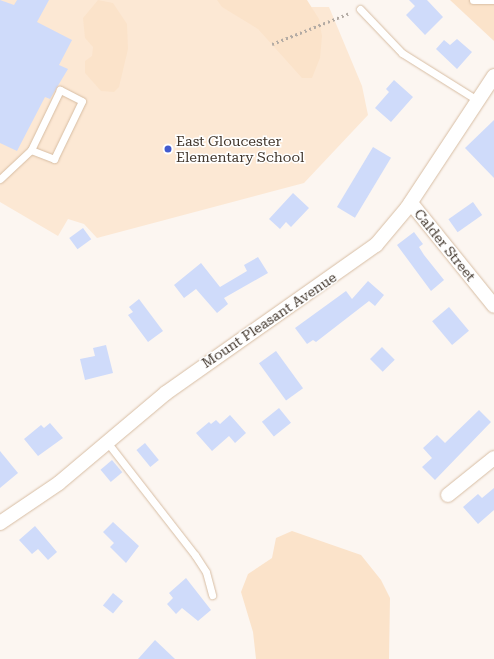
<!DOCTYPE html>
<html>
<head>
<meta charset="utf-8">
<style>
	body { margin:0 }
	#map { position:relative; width:494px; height:659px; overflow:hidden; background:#fcf6f1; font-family:"Roboto Serif",serif }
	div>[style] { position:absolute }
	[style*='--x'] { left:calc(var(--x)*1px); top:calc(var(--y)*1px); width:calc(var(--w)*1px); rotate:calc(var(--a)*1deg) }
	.built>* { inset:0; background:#fce8d4 }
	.green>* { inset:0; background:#fbe3ca }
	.building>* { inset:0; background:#cfdbfa; transform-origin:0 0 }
	.path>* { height:2.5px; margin-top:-1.25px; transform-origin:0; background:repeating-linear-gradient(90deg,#b3aba4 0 2px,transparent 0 5px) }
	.roads { filter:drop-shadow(0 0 1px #d7bda3) drop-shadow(0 0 1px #d7bda3) }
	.lane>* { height:7px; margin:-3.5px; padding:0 3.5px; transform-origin:3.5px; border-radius:3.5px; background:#fff }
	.street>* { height:14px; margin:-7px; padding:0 7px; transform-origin:7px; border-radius:7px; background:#fff }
	.dots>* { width:11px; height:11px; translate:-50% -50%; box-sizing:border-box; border:2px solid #fff; border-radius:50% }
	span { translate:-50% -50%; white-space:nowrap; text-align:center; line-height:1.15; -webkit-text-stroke:3px #fff; paint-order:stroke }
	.poi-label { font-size:14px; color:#43382e }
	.left { translate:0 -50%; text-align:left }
	.street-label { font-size:14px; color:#43382e }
</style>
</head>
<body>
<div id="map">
	<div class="built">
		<div style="clip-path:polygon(0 0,249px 0,291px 7px,329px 7px,362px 86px,368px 115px,304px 183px,97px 238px,84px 224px,68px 219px,58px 236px,0 202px)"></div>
	</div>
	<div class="green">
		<div style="clip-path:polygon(98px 0,113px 3px,127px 24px,128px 49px,119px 87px,114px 92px,101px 91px,85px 73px,85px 61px,92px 56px,93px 47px,85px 38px,83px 18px)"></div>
		<div style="clip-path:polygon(217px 0,307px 0,319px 19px,322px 36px,320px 58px,312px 78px,302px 78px,258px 29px,222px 7px)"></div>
		<div style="clip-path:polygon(450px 0,494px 0,494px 41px)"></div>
		<div style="clip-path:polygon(292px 531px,361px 555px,381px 580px,390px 598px,389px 659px,256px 659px,253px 632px,241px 592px,248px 574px,272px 558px,276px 538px)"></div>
	</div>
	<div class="building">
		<div style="clip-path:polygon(0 0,14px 5px,17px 0,49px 0,37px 22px,72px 40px,59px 65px,68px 69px,50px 99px,45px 97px,17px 151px,0 143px)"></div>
		<div style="clip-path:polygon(409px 0,427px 0,443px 17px,425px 35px,406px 15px,415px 6px)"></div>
		<div style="clip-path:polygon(457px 39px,472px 52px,457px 69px,436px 49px,444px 40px,450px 45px)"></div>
		<div style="clip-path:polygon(394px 80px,413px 97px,391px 122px,375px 108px,389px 92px,386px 89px)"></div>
		<div style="clip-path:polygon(494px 120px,494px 178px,465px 148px)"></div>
		<div style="left:373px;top:147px;width:21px;height:70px;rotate:31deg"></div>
		<div style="clip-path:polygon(293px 193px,309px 208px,291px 227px,286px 222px,280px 229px,269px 219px)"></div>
		<div style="left:473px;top:202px;width:16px;height:30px;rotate:55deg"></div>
		<div style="left:83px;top:228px;width:14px;height:17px;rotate:54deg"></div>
		<div style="clip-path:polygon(414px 232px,423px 244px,419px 247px,424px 255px,444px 280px,431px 291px,397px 245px)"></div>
		<div style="clip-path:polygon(258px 257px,268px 273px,224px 298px,228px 304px,217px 313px,196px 289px,184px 298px,174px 285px,201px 263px,220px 287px,247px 271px,244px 265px)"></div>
		<div style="clip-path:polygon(368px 281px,384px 295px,375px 306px,369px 301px,316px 342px,313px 340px,307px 344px,295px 328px,346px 291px,352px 299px)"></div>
		<div style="clip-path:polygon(139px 299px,163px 331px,148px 342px,128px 315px,133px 312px,129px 307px)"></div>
		<div style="left:449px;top:307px;width:31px;height:22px;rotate:50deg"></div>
		<div style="clip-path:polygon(106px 345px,113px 373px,85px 380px,80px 359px,95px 356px,93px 348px)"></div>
		<div style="left:382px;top:347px;width:18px;height:17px;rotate:45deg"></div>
		<div style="left:276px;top:351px;width:46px;height:21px;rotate:54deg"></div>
		<div style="left:279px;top:408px;width:19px;height:22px;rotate:51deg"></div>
		<div style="clip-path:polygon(479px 410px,491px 422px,435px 480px,422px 467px,432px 458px,423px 448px,437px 435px,445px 443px)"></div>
		<div style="clip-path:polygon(230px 415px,246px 433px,235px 443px,229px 436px,212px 451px,196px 433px,209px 422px,211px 424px,216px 420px,220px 424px)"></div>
		<div style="clip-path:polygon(50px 423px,63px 438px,38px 456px,24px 439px,41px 425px,44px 428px)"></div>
		<div style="left:145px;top:443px;width:22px;height:11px;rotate:51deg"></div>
		<div style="clip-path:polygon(0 451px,18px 473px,0 488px)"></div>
		<div style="left:112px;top:460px;width:16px;height:15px;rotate:50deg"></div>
		<div style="clip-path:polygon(494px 488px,494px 510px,478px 524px,463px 507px,478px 494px,482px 498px)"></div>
		<div style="clip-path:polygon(113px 522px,139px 546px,126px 563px,110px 547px,114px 543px,103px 532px)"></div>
		<div style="clip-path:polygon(35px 526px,57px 552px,48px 560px,38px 549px,32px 554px,19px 540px)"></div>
		<div style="clip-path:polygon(186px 578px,211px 610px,198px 621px,182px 608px,176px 614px,167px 604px,173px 598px,169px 593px)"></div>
		<div style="left:113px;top:593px;width:13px;height:16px;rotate:39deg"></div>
		<div style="clip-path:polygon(155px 640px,175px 659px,138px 659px)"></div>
	</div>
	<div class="path">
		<div style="--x:272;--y:44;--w:84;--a:-21.7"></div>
	</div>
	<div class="roads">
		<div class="lane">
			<div style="--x:473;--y:0;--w:21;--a:0"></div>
			<div style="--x:360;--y:9;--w:61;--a:46.3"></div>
			<div style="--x:402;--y:53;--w:89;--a:32.1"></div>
			<div style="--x:0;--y:179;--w:42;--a:-43.1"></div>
			<div style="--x:31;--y:150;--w:25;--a:21"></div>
			<div style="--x:54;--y:159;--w:64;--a:-64.2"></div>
			<div style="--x:82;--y:101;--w:25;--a:-153"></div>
			<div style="--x:60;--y:90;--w:67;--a:115.8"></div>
			<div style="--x:107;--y:442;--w:143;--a:52.1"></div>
			<div style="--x:195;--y:555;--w:20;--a:57"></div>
			<div style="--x:206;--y:572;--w:24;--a:75"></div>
		</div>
		<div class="street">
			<div style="--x:411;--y:203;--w:132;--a:51.1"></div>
			<div style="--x:448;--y:495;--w:59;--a:-38.8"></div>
			<div style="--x:0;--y:523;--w:71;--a:-34.1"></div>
			<div style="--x:59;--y:483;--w:140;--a:-40.1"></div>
			<div style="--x:166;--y:393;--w:257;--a:-35.2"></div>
			<div style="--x:376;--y:245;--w:48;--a:-50"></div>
			<div style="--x:407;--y:208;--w:158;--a:-56.6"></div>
		</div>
	</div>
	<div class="dots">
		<div style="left:168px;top:149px;background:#425bcf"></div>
	</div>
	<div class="poi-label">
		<span class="left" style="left:176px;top:149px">East Gloucester<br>Elementary School</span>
	</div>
	<div class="street-label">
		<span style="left:445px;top:245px;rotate:51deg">Calder Street</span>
		<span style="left:269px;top:320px;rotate:-34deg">Mount Pleasant Avenue</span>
	</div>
</div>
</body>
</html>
